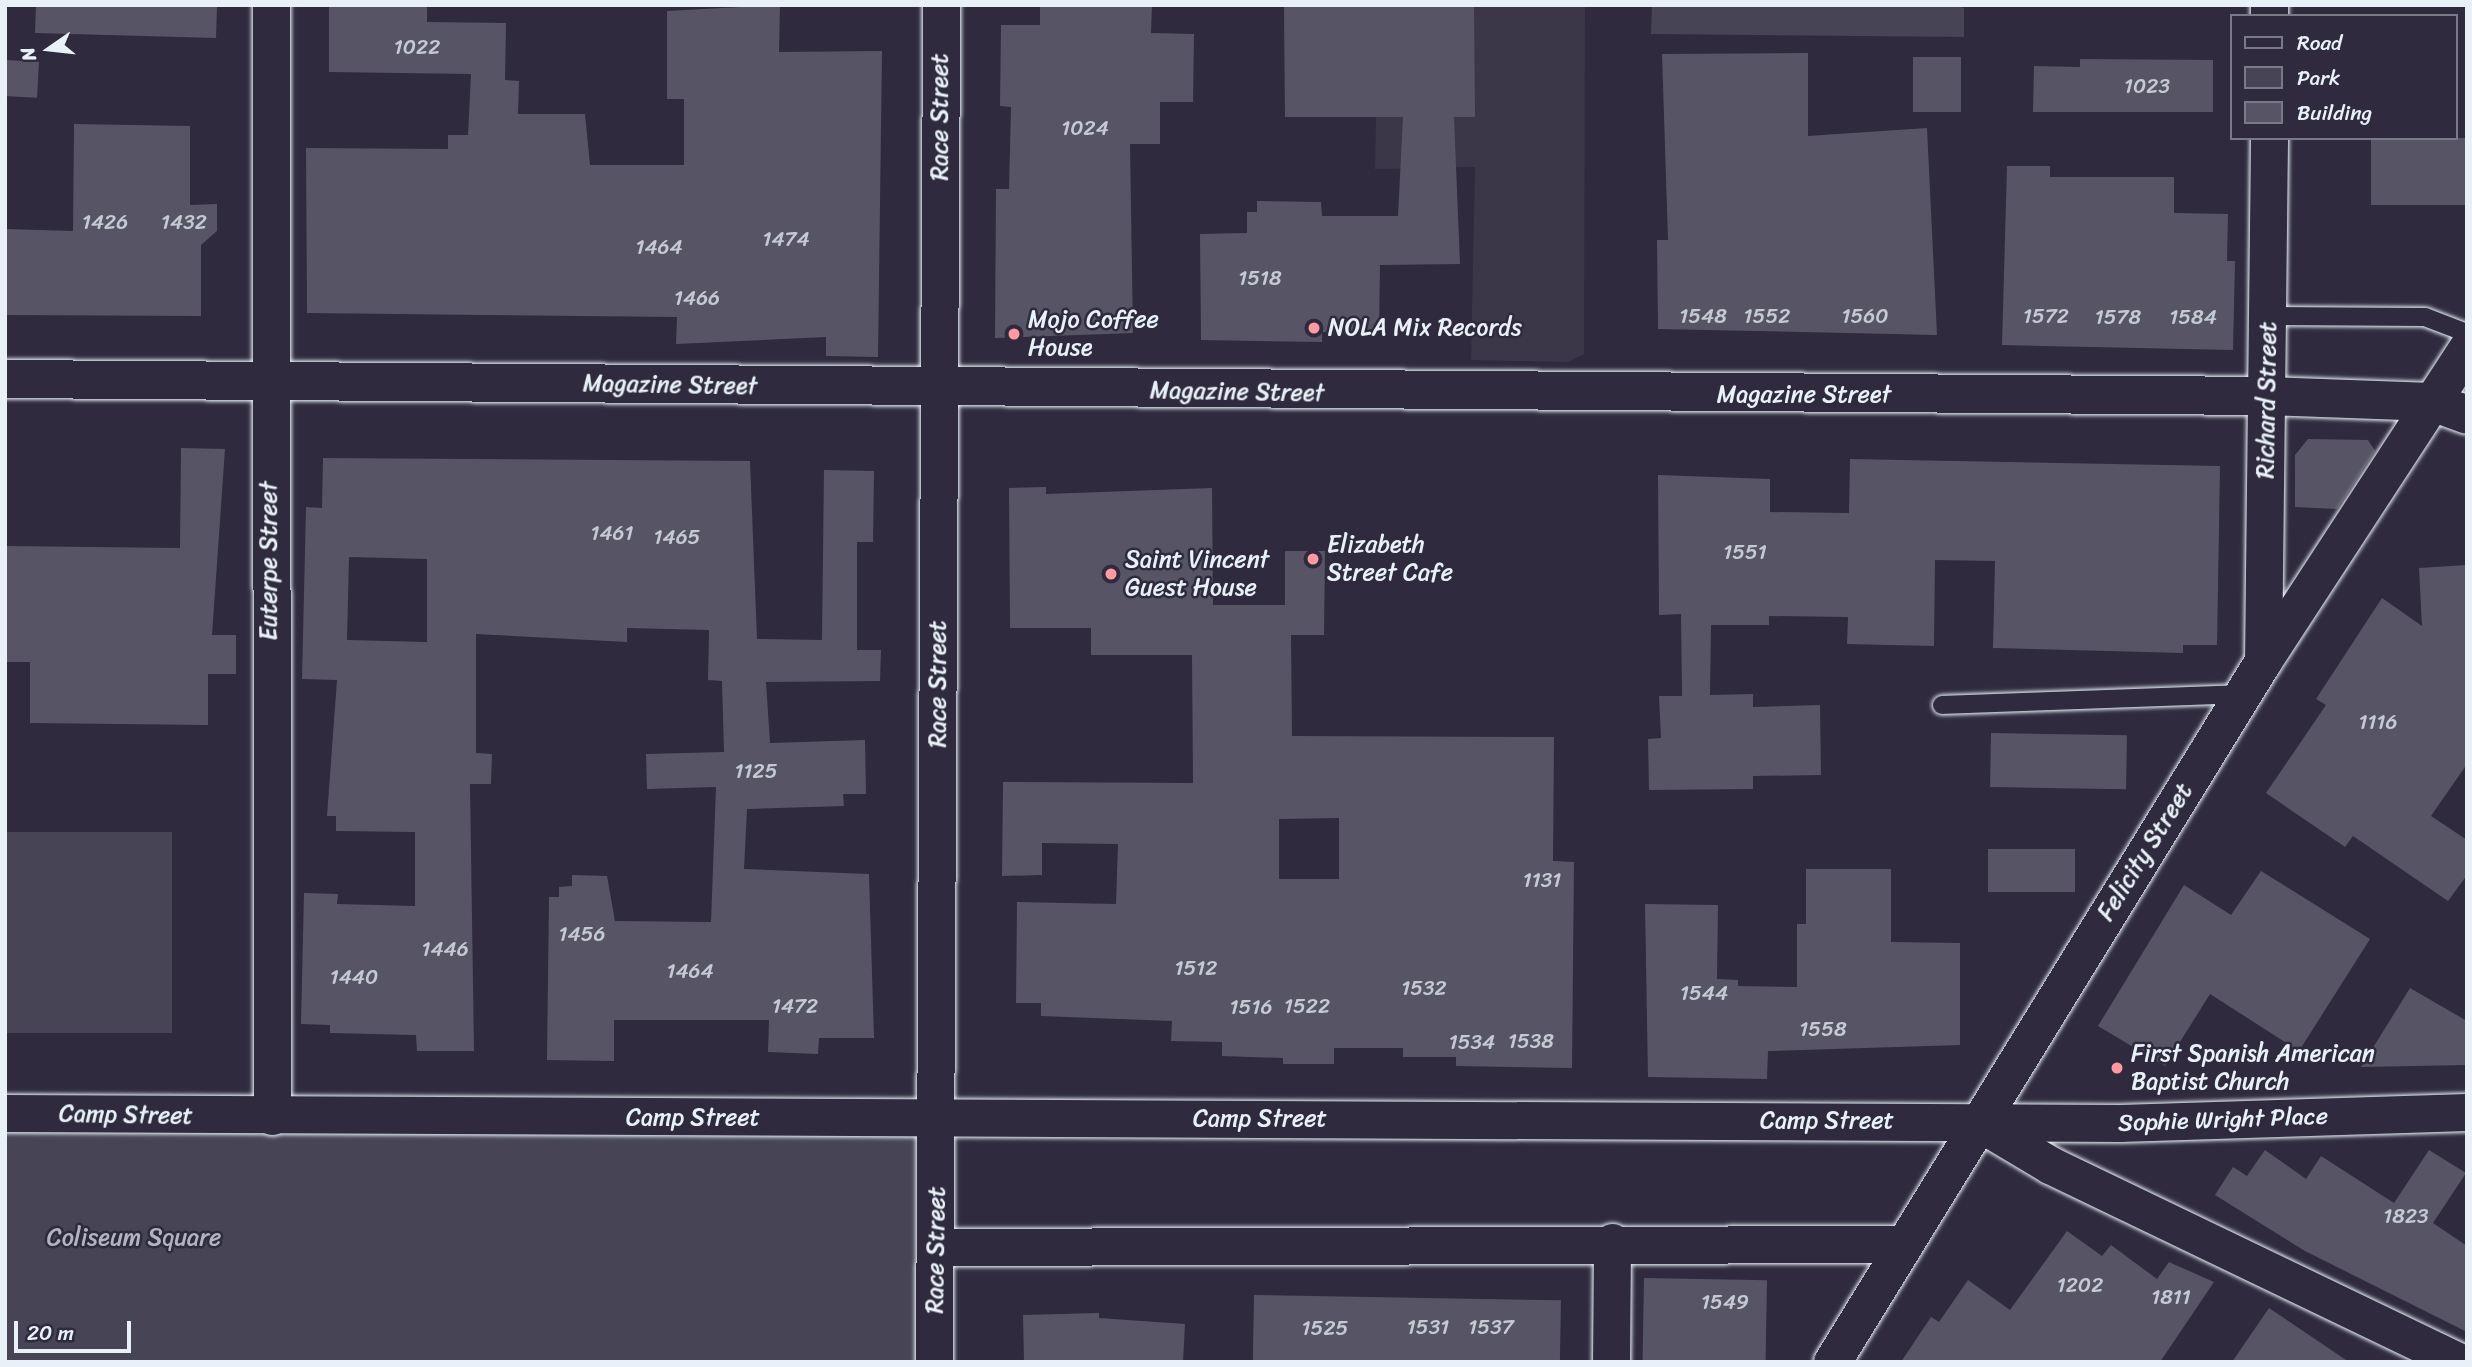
<!DOCTYPE html>
<html>
<head>
<meta charset="utf-8">
<style>
	body { margin:0 }
	#map { position:relative; width:2472px; height:1367px; overflow:hidden; background:#2f2a3d; font-family:Sriracha,sans-serif }
	div>[style] { position:absolute }
	[style*='--x'] { left:calc(var(--x)*1px); top:calc(var(--y)*1px); width:calc(var(--w)*1px); rotate:calc(var(--a)*1deg) }
	.built>* { inset:0; background:#3b3749 }
	.green>* { inset:0; background:#464455; transform-origin:0 0 }
	.building>* { inset:0; background:#575565; transform-origin:0 0 }
	.roads { filter:drop-shadow(0 0 2px #e8f1f8) drop-shadow(0 0 2px #e8f1f8) }
	.service>* { height:18px; margin:-9px; padding:0 9px; transform-origin:9px; border-radius:9px; background:#2f2a3d }
	.minor>* { height:37px; margin:-18.5px; padding:0 18.5px; transform-origin:18.5px; border-radius:18.5px; background:#2f2a3d }
	.tertiary>* { height:38px; margin:-19px; padding:0 19px; transform-origin:19px; border-radius:19px; background:#2f2a3d }
	.dots>* { width:19px; height:19px; translate:-50% -50%; box-sizing:border-box; border:4px solid #2f2a3d; border-radius:50% }
	span { translate:-50% -50%; white-space:nowrap; text-align:center; line-height:1.15; -webkit-text-stroke:5px #2f2a3d; paint-order:stroke }
	.number-label { font-size:21px; color:#c4cad3 }
	.number-label span { -webkit-text-stroke-width:0 }
	.street-label { font-size:24px; color:#e8f1f8 }
	.poi-label { font-size:24px; color:#e8f1f8 }
	.left { translate:0 -50%; text-align:left }
	.park-label { font-size:24px; color:#afb4bf }
	.frame { position:absolute; inset:0; border:7px solid #e8f1f8; pointer-events:none }
	.legend { position:absolute; left:2230px; top:14px; width:228px; height:126px; box-sizing:border-box; background:#2f2a3d; border:2px solid #797a88; margin:0; padding:9px 12px; list-style:none; font-size:21px; color:#e8f1f8 }
	.legend li { display:flex; align-items:center; gap:14px; height:35px }
	.legend b { width:35px; border:2px solid #797a88 }
	.north { position:absolute; left:14px; top:14px; width:70px; height:70px; -webkit-text-stroke:5px #2f2a3d; paint-order:stroke; rotate:256deg; font-size:19px; font-weight:700; line-height:28px; text-align:center; color:#e8f1f8 }
	.north::after { content:''; display:block; margin:auto; width:24px; height:32px; background:#e8f1f8; clip-path:polygon(50% 0,100% 100%,50% 72%,0 100%) }
	.scale { position:absolute; left:14px; top:1321px; width:117px; height:32px; box-sizing:border-box; border:4px solid #e8f1f8; border-top:0; padding-left:9px; font-size:21px; line-height:24px; white-space:nowrap; color:#e8f1f8; -webkit-text-stroke:5px #2f2a3d; paint-order:stroke }
</style>
</head>
<body>
<div id="map">
	<div class="built">
		<div style="clip-path:polygon(1284px 5px,1585px 5px,1584px 354px,1568px 362px,1471px 360px,1475px 167px,1375px 169px,1376px 117px,1285px 117px)"></div>
	</div>
	<div class="green">
		<div style="clip-path:polygon(1652px 5px,1952px 5px,1964px 8px,1964px 37px,1651px 34px)"></div>
		<div style="left:5px;top:832px;width:167px;height:201px"></div>
		<div style="left:5px;top:1113px;width:933px;height:249px"></div>
	</div>
	<div class="building">
		<div style="clip-path:polygon(36px 5px,217px 5px,216px 38px,35px 33px)"></div>
		<div style="clip-path:polygon(329px 5px,427px 5px,427px 22px,506px 23px,505px 80px,519px 81px,518px 114px,585px 114px,590px 165px,684px 165px,684px 99px,667px 99px,667px 11px,780px 5px,779px 52px,882px 51px,878px 357px,826px 356px,826px 337px,676px 344px,677px 317px,307px 313px,306px 148px,448px 149px,448px 135px,468px 135px,471px 74px,329px 72px)"></div>
		<div style="clip-path:polygon(1040px 5px,1152px 5px,1151px 33px,1194px 34px,1193px 102px,1160px 102px,1160px 144px,1130px 144px,1133px 333px,995px 338px,996px 189px,1009px 189px,1011px 107px,1000px 106px,1001px 25px,1040px 25px)"></div>
		<div style="clip-path:polygon(1284px 5px,1474px 5px,1475px 117px,1454px 117px,1460px 264px,1380px 265px,1379px 332px,1322px 332px,1322px 342px,1201px 340px,1200px 234px,1247px 233px,1247px 212px,1257px 212px,1257px 201px,1321px 202px,1322px 216px,1398px 216px,1403px 117px,1285px 117px)"></div>
		<div style="clip-path:polygon(1808px 53px,1808px 136px,1927px 128px,1937px 335px,1658px 329px,1657px 240px,1668px 240px,1662px 54px)"></div>
		<div style="left:1961px;top:57px;width:55px;height:48px;rotate:90deg"></div>
		<div style="clip-path:polygon(2080px 59px,2213px 60px,2213px 112px,2033px 112px,2034px 66px,2080px 67px)"></div>
		<div style="left:5px;top:60px;width:34px;height:36px;rotate:3deg"></div>
		<div style="clip-path:polygon(74px 124px,190px 126px,190px 205px,217px 204px,217px 231px,201px 245px,201px 316px,5px 315px,5px 229px,73px 231px)"></div>
		<div style="left:2371px;top:138px;width:96px;height:67px"></div>
		<div style="clip-path:polygon(2007px 166px,2050px 166px,2050px 177px,2174px 177px,2174px 213px,2228px 214px,2227px 261px,2235px 261px,2233px 350px,2002px 345px)"></div>
		<div style="clip-path:polygon(2308px 439px,2368px 440px,2375px 451px,2337px 509px,2295px 507px,2295px 455px)"></div>
		<div style="clip-path:polygon(181px 448px,225px 449px,212px 635px,236px 635px,236px 674px,208px 674px,208px 725px,30px 723px,30px 662px,5px 662px,5px 546px,180px 548px)"></div>
		<div style="clip-path:polygon(evenodd,323px 458px,750px 461px,757px 639px,822px 640px,824px 470px,874px 471px,873px 542px,857px 542px,857px 650px,881px 650px,880px 681px,766px 682px,770px 743px,865px 740px,866px 794px,843px 794px,844px 806px,747px 809px,744px 869px,869px 874px,874px 1038px,819px 1038px,818px 1054px,768px 1052px,769px 1020px,614px 1020px,614px 1061px,547px 1060px,549px 897px,559px 897px,559px 887px,572px 886px,572px 875px,607px 876px,615px 921px,711px 922px,716px 787px,647px 789px,646px 754px,724px 752px,722px 681px,708px 680px,709px 630px,627px 628px,627px 642px,476px 634px,476px 753px,492px 754px,491px 784px,470px 784px,474px 1051px,417px 1051px,416px 1035px,330px 1033px,330px 1025px,301px 1024px,304px 893px,338px 894px,337px 904px,415px 906px,415px 832px,336px 831px,336px 816px,327px 816px,337px 680px,302px 679px,306px 507px,322px 508px,323px 458px,349px 557px,427px 559px,427px 642px,347px 640px,349px 557px)"></div>
		<div style="clip-path:polygon(1850px 459px,2220px 466px,2217px 645px,2183px 645px,2183px 653px,1993px 648px,1995px 561px,1935px 560px,1934px 646px,1847px 644px,1848px 617px,1769px 616px,1769px 625px,1711px 625px,1710px 695px,1753px 694px,1753px 707px,1820px 705px,1821px 775px,1753px 776px,1753px 789px,1649px 790px,1648px 739px,1661px 738px,1659px 696px,1682px 696px,1681px 614px,1659px 615px,1658px 475px,1770px 479px,1770px 512px,1849px 513px)"></div>
		<div style="clip-path:polygon(evenodd,1046px 487px,1046px 494px,1212px 488px,1213px 605px,1285px 605px,1285px 551px,1325px 551px,1324px 635px,1291px 635px,1292px 736px,1554px 737px,1553px 861px,1574px 862px,1572px 1068px,1456px 1066px,1456px 1057px,1403px 1057px,1403px 1048px,1334px 1048px,1334px 1064px,1283px 1064px,1283px 1058px,1222px 1056px,1222px 1042px,1171px 1041px,1172px 1021px,1041px 1016px,1041px 1003px,1016px 1003px,1017px 902px,1116px 904px,1118px 844px,1042px 843px,1042px 875px,1002px 876px,1003px 782px,1193px 783px,1192px 655px,1091px 655px,1091px 628px,1010px 628px,1009px 488px,1046px 487px,1339px 818px,1339px 879px,1279px 879px,1279px 819px,1339px 818px)"></div>
		<div style="clip-path:polygon(2467px 565px,2467px 764px,2431px 816px,2467px 840px,2467px 875px,2448px 901px,2353px 836px,2345px 847px,2266px 793px,2326px 705px,2316px 699px,2382px 598px,2422px 626px,2419px 568px)"></div>
		<div style="left:1991px;top:733px;width:136px;height:54px;rotate:1deg"></div>
		<div style="left:1988px;top:849px;width:87px;height:43px"></div>
		<div style="clip-path:polygon(1806px 869px,1891px 869px,1891px 942px,1960px 943px,1960px 1045px,1768px 1051px,1767px 1079px,1648px 1077px,1645px 904px,1718px 905px,1717px 979px,1738px 980px,1738px 986px,1797px 987px,1797px 924px,1806px 924px)"></div>
		<div style="clip-path:polygon(2261px 871px,2370px 939px,2299px 1051px,2210px 994px,2165px 1066px,2098px 1026px,2184px 885px,2231px 915px)"></div>
		<div style="clip-path:polygon(2410px 988px,2467px 1021px,2467px 1065px,2361px 1067px)"></div>
		<div style="clip-path:polygon(2265px 1150px,2306px 1179px,2321px 1156px,2394px 1203px,2429px 1150px,2466px 1173px,2433px 1223px,2467px 1246px,2467px 1332px,2305px 1251px,2215px 1195px,2233px 1167px,2247px 1176px)"></div>
		<div style="clip-path:polygon(2067px 1231px,2102px 1256px,2111px 1245px,2157px 1279px,2169px 1262px,2214px 1282px,2160px 1362px,1901px 1362px,1931px 1317px,1939px 1322px,1968px 1280px,2010px 1310px)"></div>
		<div style="left:1644px;top:1278px;width:123px;height:84px;rotate:1deg"></div>
		<div style="left:1254px;top:1295px;width:307px;height:67px;rotate:1deg"></div>
		<div style="clip-path:polygon(2269px 1308px,2349px 1362px,2232px 1362px)"></div>
		<div style="clip-path:polygon(1099px 1313px,1099px 1318px,1185px 1324px,1183px 1362px,1024px 1362px,1023px 1315px)"></div>
	</div>
	<div class="roads">
		<div class="service">
			<div style="--x:2268;--y:316;--w:157;--a:0.4"></div>
			<div style="--x:2425;--y:317;--w:45;--a:20.9"></div>
			<div style="--x:1942;--y:705;--w:301;--a:-2.1"></div>
		</div>
		<div class="minor">
			<div style="--x:271;--y:5;--w:1111;--a:89.95"></div>
			<div style="--x:2269;--y:16;--w:11;--a:-90"></div>
			<div style="--x:2263;--y:661;--w:523;--a:-89.34"></div>
			<div style="--x:5;--y:1113;--w:2115;--a:0.27"></div>
			<div style="--x:2120;--y:1123;--w:347;--a:-1.8"></div>
			<div style="--x:1978;--y:1122;--w:84;--a:30.8"></div>
			<div style="--x:2050;--y:1165;--w:454;--a:25.7"></div>
			<div style="--x:936;--y:1247;--w:968;--a:-0.18"></div>
			<div style="--x:934;--y:1362;--w:1357;--a:-89.7"></div>
			<div style="--x:1611;--y:1362;--w:120;--a:-89.5"></div>
			<div style="--x:1832;--y:1362;--w:823;--a:-58.42"></div>
			<div style="--x:2263;--y:661;--w:374;--a:-56.9"></div>
		</div>
		<div class="tertiary">
			<div style="--x:5;--y:379;--w:2262;--a:0.43"></div>
			<div style="--x:2267;--y:396;--w:165;--a:2.1"></div>
			<div style="--x:2432;--y:402;--w:37;--a:20"></div>
		</div>
	</div>
	<div class="dots">
		<div style="left:1314px;top:328px;background:#ff9aa2"></div>
		<div style="left:1014px;top:334px;background:#ff9aa2"></div>
		<div style="left:1313px;top:559px;background:#ff9aa2"></div>
		<div style="left:1111px;top:574px;background:#ff9aa2"></div>
		<div style="left:2117px;top:1068px;background:#ff9aa2"></div>
	</div>
	<div class="number-label">
		<span style="left:417px;top:47px">1022</span>
		<span style="left:2147px;top:86px">1023</span>
		<span style="left:1085px;top:128px">1024</span>
		<span style="left:105px;top:222px">1426</span>
		<span style="left:184px;top:222px">1432</span>
		<span style="left:786px;top:239px">1474</span>
		<span style="left:659px;top:247px">1464</span>
		<span style="left:1260px;top:278px">1518</span>
		<span style="left:697px;top:298px">1466</span>
		<span style="left:1703px;top:316px">1548</span>
		<span style="left:1767px;top:316px">1552</span>
		<span style="left:1865px;top:316px">1560</span>
		<span style="left:2046px;top:316px">1572</span>
		<span style="left:2118px;top:317px">1578</span>
		<span style="left:2193px;top:317px">1584</span>
		<span style="left:612px;top:533px">1461</span>
		<span style="left:677px;top:537px">1465</span>
		<span style="left:1745px;top:552px">1551</span>
		<span style="left:2378px;top:722px">1116</span>
		<span style="left:756px;top:771px">1125</span>
		<span style="left:1542px;top:880px">1131</span>
		<span style="left:582px;top:934px">1456</span>
		<span style="left:445px;top:949px">1446</span>
		<span style="left:1196px;top:968px">1512</span>
		<span style="left:690px;top:971px">1464</span>
		<span style="left:354px;top:977px">1440</span>
		<span style="left:1424px;top:988px">1532</span>
		<span style="left:1704px;top:993px">1544</span>
		<span style="left:795px;top:1006px">1472</span>
		<span style="left:1307px;top:1006px">1522</span>
		<span style="left:1251px;top:1007px">1516</span>
		<span style="left:1823px;top:1029px">1558</span>
		<span style="left:1531px;top:1041px">1538</span>
		<span style="left:1472px;top:1042px">1534</span>
		<span style="left:2406px;top:1216px">1823</span>
		<span style="left:2080px;top:1285px">1202</span>
		<span style="left:2171px;top:1297px">1811</span>
		<span style="left:1725px;top:1302px">1549</span>
		<span style="left:1428px;top:1327px">1531</span>
		<span style="left:1491px;top:1327px">1537</span>
		<span style="left:1325px;top:1328px">1525</span>
	</div>
	<div class="street-label">
		<span style="left:940px;top:117px;rotate:-90deg">Race Street</span>
		<span style="left:670px;top:385px;rotate:1deg">Magazine Street</span>
		<span style="left:1237px;top:392px;rotate:1deg">Magazine Street</span>
		<span style="left:1804px;top:395px">Magazine Street</span>
		<span style="left:2267px;top:400px;rotate:-89deg">Richard Street</span>
		<span style="left:269px;top:561px;rotate:-90deg">Euterpe Street</span>
		<span style="left:938px;top:684px;rotate:-90deg">Race Street</span>
		<span style="left:2145px;top:852px;rotate:-58deg">Felicity Street</span>
		<span style="left:126px;top:1115px;rotate:1deg">Camp Street</span>
		<span style="left:693px;top:1118px">Camp Street</span>
		<span style="left:1260px;top:1119px">Camp Street</span>
		<span style="left:2223px;top:1120px;rotate:-2deg">Sophie Wright Place</span>
		<span style="left:1827px;top:1121px">Camp Street</span>
		<span style="left:936px;top:1250px;rotate:-89deg">Race Street</span>
	</div>
	<div class="poi-label">
		<span class="left" style="left:1028px;top:334px">Mojo Coffee<br>House</span>
		<span class="left" style="left:1328px;top:328px">NOLA Mix Records</span>
		<span class="left" style="left:1327px;top:559px">Elizabeth<br>Street Cafe</span>
		<span class="left" style="left:1125px;top:574px">Saint Vincent<br>Guest House</span>
		<span class="left" style="left:2131px;top:1068px">First Spanish American<br>Baptist Church</span>
	</div>
	<div class="park-label">
		<span style="left:134px;top:1238px">Coliseum Square</span>
	</div>
	<div class="frame"></div>
	<ul class="legend">
	<li><b style="height:9px;background:#2f2a3d"></b>Road</li>
	<li><b style="height:19px;background:#464455"></b>Park</li>
	<li><b style="height:19px;background:#575565"></b>Building</li>
	</ul>
	<div class="north">N</div>
	<div class="scale">20 m</div>
</div>
</body>
</html>
